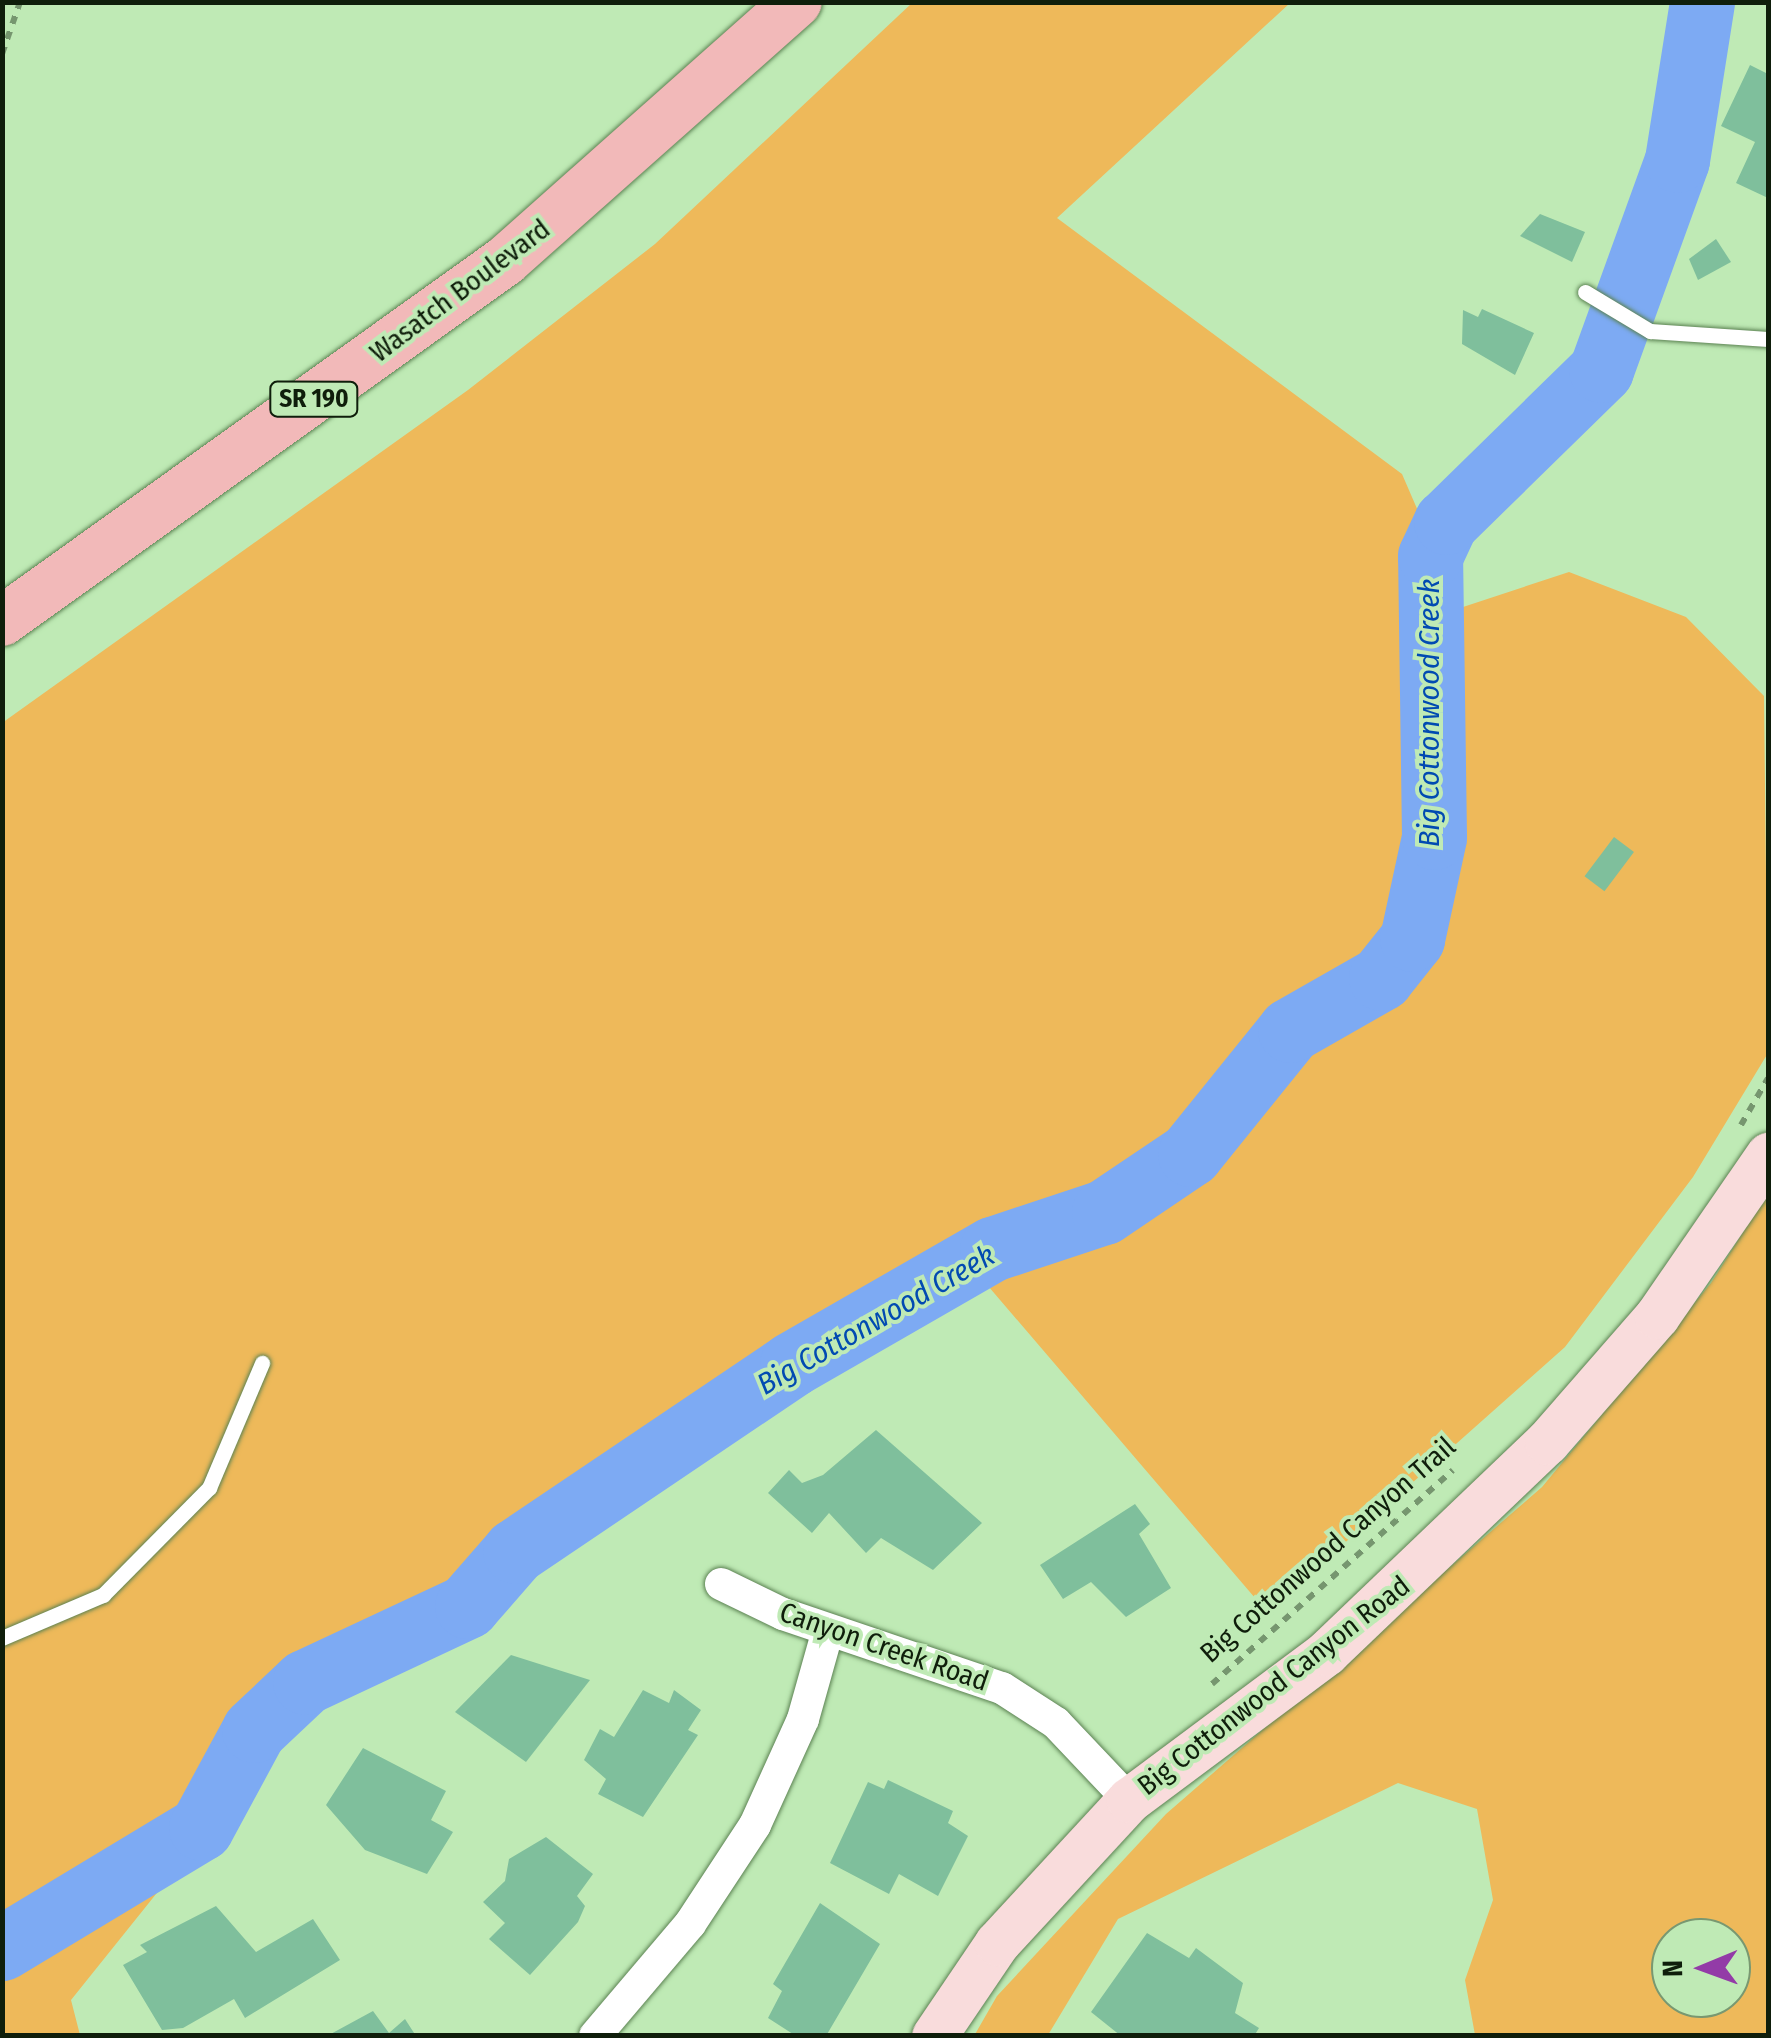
<!DOCTYPE html>
<html>
<head>
<meta charset="utf-8">
<style>
	body { margin:0 }
	#map { position:relative; width:1771px; height:2038px; overflow:hidden; background:#bfeab5; font-family:"Fira Sans Condensed",sans-serif }
	div>[style] { position:absolute }
	[style*='--x'] { left:calc(var(--x)*1px); top:calc(var(--y)*1px); width:calc(var(--w)*1px); rotate:calc(var(--a)*1deg) }
	.green>* { inset:0; background:#eeb95a }
	.river>* { height:65px; margin:-32.5px; padding:0 32.5px; transform-origin:32.5px; border-radius:32.5px; background:#7daaf3 }
	.building>* { inset:0; background:#7fbf9c; transform-origin:0 0 }
	.path>* { height:6px; margin-top:-3px; transform-origin:0; background:repeating-linear-gradient(90deg,#76966f 0 8px,transparent 0 16px) }
	.roads { filter:drop-shadow(0 0 2px #5b8252) drop-shadow(0 0 2px #5b8252) }
	.lane>* { height:15px; margin:-7.5px; padding:0 7.5px; transform-origin:7.5px; border-radius:7.5px; background:#fff }
	.street>* { height:32px; margin:-16px; padding:0 16px; transform-origin:16px; border-radius:16px; background:#fff }
	.secondary>* { height:45px; margin:-22.5px; padding:0 22.5px; transform-origin:22.5px; border-radius:22.5px; background:#f9dcdc }
	.primary>* { height:50px; margin:-25px; padding:0 25px; transform-origin:25px; border-radius:25px; background:#f2b9b9 }
	span { translate:-50% -50%; white-space:nowrap; text-align:center; line-height:1.15; -webkit-text-stroke:8px #bfeab5; paint-order:stroke }
	.shield-label span { padding:2px 8px; background:#bfeab5; border:2px solid; border-radius:8px; -webkit-text-stroke-width:0 }
	.shield-label { font-size:25px; color:#0f1e0b; font-weight:700 }
	.street-label { font-size:28px; color:#0f1e0b }
	.water-label { font-size:30px; color:#014ab2; font-style:italic }
	.frame { position:absolute; inset:0; border:5px solid #0f1e0b; pointer-events:none }
	.north { position:absolute; left:1651px; top:1918px; width:100px; height:100px; box-sizing:border-box; background:#bfeab5; border:2px solid #799871; border-radius:50%; rotate:269deg; font-size:28px; font-weight:700; line-height:40px; text-align:center; color:#0f1e0b }
	.north::after { content:''; display:block; margin:auto; width:35px; height:45px; background:#933ba7; clip-path:polygon(50% 0,100% 100%,50% 72%,0 100%) }
</style>
</head>
<body>
<div id="map">
	<div class="green">
		<div style="clip-path:polygon(912px 3px,1290px 3px,1057px 218px,1402px 474px,1460px 608px,1569px 572px,1686px 617px,1764px 696px,1768px 1053px,1693px 1177px,1565px 1347px,1267px 1612px,971px 1266px,817px 1360px,458px 1619px,306px 1691px,254px 1745px,209px 1828px,71px 2000px,80px 2035px,3px 2035px,2px 723px,468px 390px,655px 244px)"></div>
		<div style="clip-path:polygon(evenodd,1768px 1193px,1768px 2035px,1475px 2035px,1465px 1980px,1493px 1900px,1477px 1809px,1398px 1783px,1118px 1919px,1048px 2035px,974px 2036px,997px 1996px,1166px 1814px,1542px 1487px,1711px 1283px,1768px 1193px,1671px 1938px,1731px 1938px,1731px 1998px,1671px 1998px,1671px 1938px)"></div>
	</div>
	<div class="river">
		<div style="--x:2;--y:1948;--w:232;--a:-31.1"></div>
		<div style="--x:201;--y:1828;--w:111;--a:-61.6"></div>
		<div style="--x:254;--y:1730;--w:70;--a:-43.3"></div>
		<div style="--x:305;--y:1682;--w:179;--a:-25.1"></div>
		<div style="--x:467;--y:1606;--w:73;--a:-48.9"></div>
		<div style="--x:515;--y:1551;--w:334;--a:-34"></div>
		<div style="--x:792;--y:1364;--w:231;--a:-29.9"></div>
		<div style="--x:992;--y:1249;--w:118;--a:-18.3"></div>
		<div style="--x:1104;--y:1212;--w:104;--a:-34"></div>
		<div style="--x:1190;--y:1154;--w:159;--a:-51.1"></div>
		<div style="--x:1290;--y:1030;--w:105;--a:-29.7"></div>
		<div style="--x:1381;--y:978;--w:50;--a:-51.5"></div>
		<div style="--x:1412;--y:939;--w:104;--a:-77.8"></div>
		<div style="--x:1434;--y:837;--w:281;--a:-90.8"></div>
		<div style="--x:1430;--y:556;--w:38;--a:-65"></div>
		<div style="--x:1446;--y:522;--w:217;--a:-44.4"></div>
		<div style="--x:1601;--y:370;--w:223;--a:-70.1"></div>
		<div style="--x:1677;--y:160;--w:160;--a:-81"></div>
	</div>
	<div class="building">
		<div style="clip-path:polygon(1750px 65px,1768px 74px,1768px 198px,1736px 183px,1755px 142px,1721px 126px)"></div>
		<div style="clip-path:polygon(1540px 214px,1585px 232px,1572px 262px,1520px 236px)"></div>
		<div style="clip-path:polygon(1716px 239px,1731px 262px,1698px 280px,1689px 259px)"></div>
		<div style="clip-path:polygon(1482px 309px,1534px 333px,1515px 375px,1462px 344px,1463px 310px,1478px 317px)"></div>
		<div style="left:1614px;top:837px;width:25px;height:49px;rotate:37deg"></div>
		<div style="clip-path:polygon(876px 1430px,982px 1523px,933px 1570px,881px 1538px,866px 1553px,829px 1513px,812px 1533px,768px 1493px,789px 1470px,802px 1483px,823px 1475px)"></div>
		<div style="clip-path:polygon(1135px 1504px,1150px 1524px,1139px 1534px,1171px 1588px,1126px 1617px,1091px 1582px,1063px 1599px,1040px 1565px)"></div>
		<div style="clip-path:polygon(511px 1655px,590px 1680px,526px 1762px,455px 1712px)"></div>
		<div style="clip-path:polygon(643px 1690px,669px 1703px,674px 1690px,701px 1710px,688px 1730px,698px 1735px,643px 1817px,598px 1794px,606px 1779px,584px 1760px,600px 1729px,614px 1737px)"></div>
		<div style="clip-path:polygon(363px 1748px,446px 1791px,431px 1820px,453px 1832px,427px 1874px,365px 1850px,326px 1805px)"></div>
		<div style="clip-path:polygon(888px 1780px,953px 1811px,948px 1823px,968px 1836px,938px 1896px,899px 1874px,889px 1894px,830px 1863px,868px 1782px,884px 1789px)"></div>
		<div style="clip-path:polygon(546px 1837px,593px 1874px,577px 1896px,585px 1906px,578px 1922px,530px 1975px,489px 1939px,505px 1923px,483px 1902px,505px 1881px,509px 1859px)"></div>
		<div style="clip-path:polygon(820px 1903px,880px 1944px,826px 2036px,796px 2036px,768px 2018px,782px 1991px,773px 1984px)"></div>
		<div style="clip-path:polygon(216px 1906px,256px 1952px,313px 1919px,340px 1960px,245px 2018px,234px 1999px,183px 2028px,162px 2030px,123px 1965px,147px 1952px,140px 1945px)"></div>
		<div style="clip-path:polygon(1147px 1933px,1189px 1958px,1196px 1948px,1243px 1983px,1235px 2013px,1259px 2028px,1254px 2036px,1121px 2036px,1091px 2012px)"></div>
		<div style="clip-path:polygon(373px 2011px,389px 2033px,405px 2019px,416px 2036px,327px 2036px)"></div>
	</div>
	<div class="path">
		<div style="--x:2;--y:54;--w:55;--a:-70.9"></div>
		<div style="--x:1741;--y:1125;--w:54;--a:-60.1"></div>
		<div style="--x:1212;--y:1684;--w:322;--a:-41.6"></div>
	</div>
	<div class="roads">
		<div class="lane">
			<div style="--x:1585;--y:292;--w:76;--a:31"></div>
			<div style="--x:1650;--y:331;--w:118;--a:3.9"></div>
			<div style="--x:2;--y:1638;--w:110;--a:-23.1"></div>
			<div style="--x:103;--y:1595;--w:151;--a:-45.3"></div>
			<div style="--x:209;--y:1488;--w:136;--a:-67"></div>
		</div>
		<div class="street">
			<div style="--x:721;--y:1584;--w:69;--a:25.8"></div>
			<div style="--x:783;--y:1614;--w:231;--a:18.7"></div>
			<div style="--x:1002;--y:1688;--w:64;--a:32.9"></div>
			<div style="--x:1056;--y:1723;--w:106;--a:46.5"></div>
			<div style="--x:595;--y:2036;--w:147;--a:-49.7"></div>
			<div style="--x:690;--y:1924;--w:118;--a:-56.7"></div>
			<div style="--x:755;--y:1825;--w:116;--a:-65.6"></div>
			<div style="--x:803;--y:1719;--w:92;--a:-74.3"></div>
		</div>
		<div class="secondary">
			<div style="--x:934;--y:2036;--w:112;--a:-55.9"></div>
			<div style="--x:997;--y:1943;--w:195;--a:-47.3"></div>
			<div style="--x:1129;--y:1800;--w:246;--a:-36.7"></div>
			<div style="--x:1326;--y:1653;--w:306;--a:-43.7"></div>
			<div style="--x:1547;--y:1442;--w:167;--a:-48.9"></div>
			<div style="--x:1657;--y:1316;--w:196;--a:-55.4"></div>
		</div>
		<div class="primary">
			<div style="--x:2;--y:621;--w:619;--a:-35.59"></div>
			<div style="--x:505;--y:261;--w:390;--a:-41.6"></div>
		</div>
	</div>
	<div class="shield-label">
		<span style="left:314px;top:399px">SR 190</span>
	</div>
	<div class="street-label">
		<span style="left:460px;top:291px;rotate:-37deg">Wasatch Boulevard</span>
		<span style="left:1328px;top:1550px;rotate:-41deg">Big Cottonwood Canyon Trail</span>
		<span style="left:884px;top:1647px;rotate:19deg">Canyon Creek Road</span>
		<span style="left:1274px;top:1686px;rotate:-38deg">Big Cottonwood Canyon Road</span>
	</div>
	<div class="water-label">
		<span style="left:1429px;top:713px;rotate:-90deg">Big Cottonwood Creek</span>
		<span style="left:876px;top:1320px;rotate:-30deg">Big Cottonwood Creek</span>
	</div>
	<div class="frame"></div>
	<div class="north">N</div>
</div>
</body>
</html>
